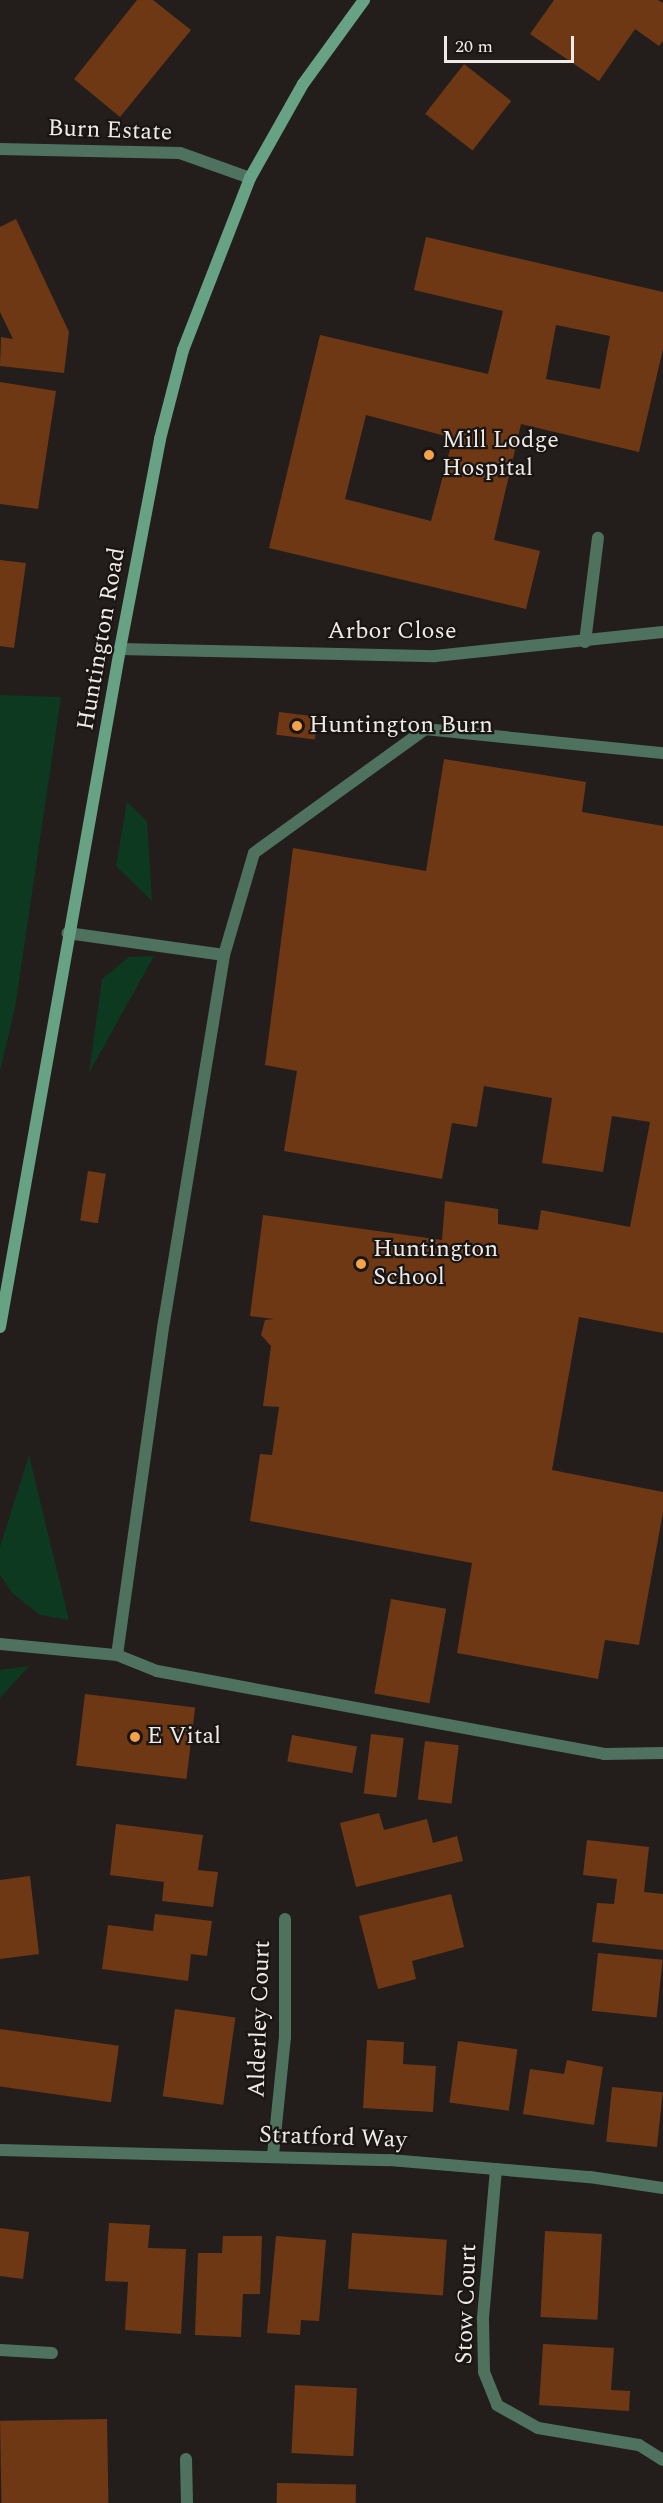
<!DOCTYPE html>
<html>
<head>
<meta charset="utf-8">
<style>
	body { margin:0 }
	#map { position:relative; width:663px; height:2503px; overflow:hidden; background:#231e1c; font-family:Spectral,serif }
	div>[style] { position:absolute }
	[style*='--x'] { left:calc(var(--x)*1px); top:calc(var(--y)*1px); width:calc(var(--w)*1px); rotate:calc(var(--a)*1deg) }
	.green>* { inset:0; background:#0c3920 }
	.building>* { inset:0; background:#6e3815; transform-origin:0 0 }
	.lane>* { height:12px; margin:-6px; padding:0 6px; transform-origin:6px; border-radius:6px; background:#4f725f }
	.street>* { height:12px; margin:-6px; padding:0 6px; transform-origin:6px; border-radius:6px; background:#4f725f }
	.secondary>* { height:12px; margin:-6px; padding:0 6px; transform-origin:6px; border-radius:6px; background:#68a284 }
	.dots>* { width:16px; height:16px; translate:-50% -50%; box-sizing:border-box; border:3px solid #191513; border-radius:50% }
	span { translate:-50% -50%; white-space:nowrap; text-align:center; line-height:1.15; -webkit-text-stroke:4.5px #191513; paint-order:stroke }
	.street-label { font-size:24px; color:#edeae8 }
	.poi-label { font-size:24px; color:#edeae8 }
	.left { translate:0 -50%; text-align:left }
	.scale { position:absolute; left:444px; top:36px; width:130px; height:27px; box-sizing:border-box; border:3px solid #edeae8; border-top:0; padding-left:8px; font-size:18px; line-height:21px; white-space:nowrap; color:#edeae8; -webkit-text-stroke:4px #191513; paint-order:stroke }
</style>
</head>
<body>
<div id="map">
	<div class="green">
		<div style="clip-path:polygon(0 695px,61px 697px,15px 1008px,0 1071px)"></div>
		<div style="clip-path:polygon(127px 802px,147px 821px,152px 901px,116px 866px)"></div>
		<div style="clip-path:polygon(154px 956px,89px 1073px,102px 979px,129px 957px)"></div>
		<div style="clip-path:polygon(29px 1455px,69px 1620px,40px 1615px,12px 1593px,0 1575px,0 1547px)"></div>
		<div style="clip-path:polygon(29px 1666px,0 1698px,0 1670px)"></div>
	</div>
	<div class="building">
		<div style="clip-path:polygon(137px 0,153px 0,191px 30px,120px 117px,74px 79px)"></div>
		<div style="clip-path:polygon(554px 0,658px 0,663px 3px,663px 41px,659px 46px,635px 29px,599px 81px,530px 34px)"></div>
		<div style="left:464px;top:64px;width:60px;height:63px;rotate:38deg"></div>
		<div style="clip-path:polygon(16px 219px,69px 332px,64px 373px,0 366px,1px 337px,13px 339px,0 312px,0 227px)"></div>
		<div style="clip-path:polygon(evenodd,426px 237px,663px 292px,663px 349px,639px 452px,521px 424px,494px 540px,540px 551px,526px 609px,269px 548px,320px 335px,488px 374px,503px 311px,414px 290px,426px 237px,556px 325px,610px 336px,600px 389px,546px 379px,556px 325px,426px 237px,366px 415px,453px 438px,431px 521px,345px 499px,366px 415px)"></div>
		<div style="clip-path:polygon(0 382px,56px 391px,38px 509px,0 504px)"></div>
		<div style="clip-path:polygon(0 560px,26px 563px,14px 648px,0 646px)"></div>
		<div style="left:279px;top:712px;width:39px;height:23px;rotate:7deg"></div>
		<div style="clip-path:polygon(444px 759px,586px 782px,582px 812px,663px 826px,663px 1333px,579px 1317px,552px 1470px,663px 1492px,663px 1512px,639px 1645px,605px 1640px,598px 1679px,457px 1653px,472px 1563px,250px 1521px,260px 1454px,272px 1455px,279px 1407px,263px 1406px,271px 1346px,261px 1335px,265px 1320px,274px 1319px,250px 1316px,263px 1215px,442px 1240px,445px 1201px,498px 1209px,498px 1224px,538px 1230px,541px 1210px,630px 1227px,650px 1122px,612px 1116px,603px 1172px,542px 1163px,552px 1098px,484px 1086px,477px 1127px,452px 1123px,442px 1179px,284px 1151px,297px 1071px,265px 1065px,293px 848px,426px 871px)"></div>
		<div style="left:88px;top:1171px;width:18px;height:50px;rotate:9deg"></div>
		<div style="left:391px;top:1599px;width:56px;height:96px;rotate:10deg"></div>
		<div style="left:85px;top:1694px;width:111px;height:72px;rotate:7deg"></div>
		<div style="left:371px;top:1734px;width:33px;height:60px;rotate:7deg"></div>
		<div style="left:292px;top:1735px;width:66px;height:27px;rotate:10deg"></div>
		<div style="left:425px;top:1741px;width:34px;height:59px;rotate:7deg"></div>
		<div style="clip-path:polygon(379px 1813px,384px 1830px,427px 1819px,433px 1843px,457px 1836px,463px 1861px,356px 1887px,340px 1823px)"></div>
		<div style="clip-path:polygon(116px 1824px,203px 1835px,198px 1870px,218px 1872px,213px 1907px,162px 1901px,164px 1882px,110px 1875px)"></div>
		<div style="clip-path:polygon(587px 1840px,649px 1847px,644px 1892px,663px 1894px,663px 1950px,592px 1942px,597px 1903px,614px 1904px,617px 1879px,583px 1875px)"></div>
		<div style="clip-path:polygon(30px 1876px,39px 1954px,0 1959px,0 1880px)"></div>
		<div style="clip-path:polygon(451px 1894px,464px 1947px,412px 1961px,416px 1979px,378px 1989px,359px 1916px)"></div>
		<div style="clip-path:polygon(155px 1914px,212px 1921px,207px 1956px,191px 1954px,188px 1981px,102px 1969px,108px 1925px,153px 1931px)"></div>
		<div style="left:598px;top:1953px;width:65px;height:58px;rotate:6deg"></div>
		<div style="left:175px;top:2009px;width:61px;height:88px;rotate:8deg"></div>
		<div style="left:0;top:2029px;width:120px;height:57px;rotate:8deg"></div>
		<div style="clip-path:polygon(367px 2040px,404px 2042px,403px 2064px,436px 2066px,433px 2112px,363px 2108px)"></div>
		<div style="left:458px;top:2041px;width:60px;height:62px;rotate:8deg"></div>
		<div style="clip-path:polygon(567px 2060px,603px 2067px,594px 2125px,523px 2114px,530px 2069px,564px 2074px)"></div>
		<div style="left:612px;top:2087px;width:51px;height:55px;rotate:6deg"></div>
		<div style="clip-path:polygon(109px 2223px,150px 2225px,148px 2248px,186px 2249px,181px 2334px,125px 2330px,128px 2282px,105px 2281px)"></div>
		<div style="clip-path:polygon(0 2228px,29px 2232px,23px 2279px,0 2276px)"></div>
		<div style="left:545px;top:2231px;width:57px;height:86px;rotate:3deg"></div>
		<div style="left:352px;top:2233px;width:95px;height:56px;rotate:4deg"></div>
		<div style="clip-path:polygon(223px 2236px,262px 2236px,260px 2294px,243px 2294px,241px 2337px,195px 2335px,198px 2253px,222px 2253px)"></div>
		<div style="clip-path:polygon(276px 2236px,326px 2240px,319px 2321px,301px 2320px,300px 2335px,267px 2333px)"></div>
		<div style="clip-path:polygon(543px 2344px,614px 2348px,611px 2390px,630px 2391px,629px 2411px,539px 2405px)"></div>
		<div style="left:295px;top:2385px;width:62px;height:68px;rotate:3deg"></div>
		<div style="left:107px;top:2419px;width:84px;height:107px;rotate:89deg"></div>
		<div style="left:277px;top:2483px;width:79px;height:20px;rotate:1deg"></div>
	</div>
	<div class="lane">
		<div style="--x:585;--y:642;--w:105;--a:-82.9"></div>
		<div style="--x:120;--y:649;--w:315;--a:1.3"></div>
		<div style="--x:435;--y:656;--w:229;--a:-6"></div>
		<div style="--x:224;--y:955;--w:106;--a:-73.6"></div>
		<div style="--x:254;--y:853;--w:211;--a:-35.9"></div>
		<div style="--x:425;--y:729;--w:239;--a:5.8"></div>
		<div style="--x:0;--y:1644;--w:118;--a:5.4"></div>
		<div style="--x:117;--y:1655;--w:336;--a:-82"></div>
		<div style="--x:164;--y:1322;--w:372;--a:-80.7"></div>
		<div style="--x:224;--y:955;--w:158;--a:-172"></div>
		<div style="--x:117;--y:1655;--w:43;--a:21.8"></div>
		<div style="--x:157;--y:1671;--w:455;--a:10.5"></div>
		<div style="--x:604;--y:1754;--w:59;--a:-1"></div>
		<div style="--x:0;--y:2350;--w:52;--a:3.3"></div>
		<div style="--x:186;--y:2459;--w:44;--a:88.7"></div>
	</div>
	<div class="street">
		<div style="--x:0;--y:149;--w:180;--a:1.3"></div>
		<div style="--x:180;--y:153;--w:74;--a:19.7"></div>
		<div style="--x:0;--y:2150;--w:390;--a:1.5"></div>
		<div style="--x:390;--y:2160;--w:201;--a:4.9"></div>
		<div style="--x:590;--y:2177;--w:74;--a:8.6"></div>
		<div style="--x:273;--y:2155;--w:119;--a:-84.2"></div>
		<div style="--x:285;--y:2037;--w:118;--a:-90"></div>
		<div style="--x:496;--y:2169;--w:151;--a:95"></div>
		<div style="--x:483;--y:2319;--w:53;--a:88.9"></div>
		<div style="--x:484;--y:2372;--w:35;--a:68"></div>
		<div style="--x:497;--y:2405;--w:47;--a:29.3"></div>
		<div style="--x:538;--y:2428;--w:102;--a:9.6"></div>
		<div style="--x:639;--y:2445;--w:28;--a:32"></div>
	</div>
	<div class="secondary">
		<div style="--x:0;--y:1327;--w:689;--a:-79.96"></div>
		<div style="--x:120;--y:649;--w:214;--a:-79.2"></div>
		<div style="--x:160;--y:439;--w:92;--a:-75.5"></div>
		<div style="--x:183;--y:350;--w:185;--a:-68.7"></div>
		<div style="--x:250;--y:178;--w:108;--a:-60.6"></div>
		<div style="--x:303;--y:84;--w:104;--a:-54"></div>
	</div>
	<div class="dots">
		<div style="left:429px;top:455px;background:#f6a248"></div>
		<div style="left:297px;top:726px;background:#f6a248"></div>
		<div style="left:361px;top:1264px;background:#f6a248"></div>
		<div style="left:135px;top:1737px;background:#f6a248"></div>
	</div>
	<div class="street-label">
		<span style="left:110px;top:131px;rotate:2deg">Burn Estate</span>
		<span style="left:392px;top:632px">Arbor Close</span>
		<span style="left:102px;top:639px;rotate:-80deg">Huntington Road</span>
		<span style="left:260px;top:2019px;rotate:-88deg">Alderley Court</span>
		<span style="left:333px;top:2138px;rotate:2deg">Stratford Way</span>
		<span style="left:467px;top:2304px;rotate:-88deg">Stow Court</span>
	</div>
	<div class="poi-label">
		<span class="left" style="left:442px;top:455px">Mill Lodge<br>Hospital</span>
		<span class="left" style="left:309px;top:726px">Huntington Burn</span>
		<span class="left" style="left:373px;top:1264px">Huntington<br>School</span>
		<span class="left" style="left:147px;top:1737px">E Vital</span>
	</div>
	<div class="scale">20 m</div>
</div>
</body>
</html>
